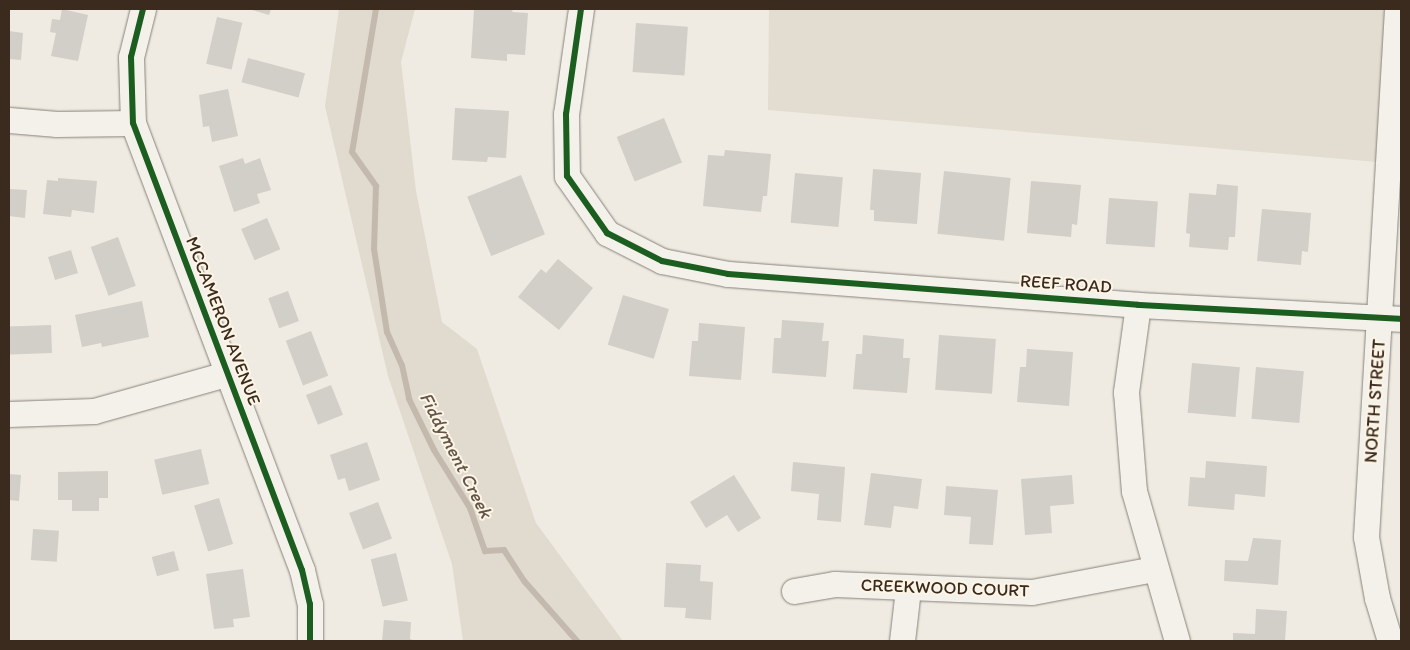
<!DOCTYPE html>
<html>
<head>
<meta charset="utf-8">
<style>
	body { margin:0 }
	#map { position:relative; width:1410px; height:650px; overflow:hidden; background:#efebe2; font-family:Itim,sans-serif }
	div>[style] { position:absolute }
	[style*='--x'] { left:calc(var(--x)*1px); top:calc(var(--y)*1px); width:calc(var(--w)*1px); rotate:calc(var(--a)*1deg) }
	.built>* { inset:0; background:#e3dcd0 }
	.green>* { inset:0; background:#e1dace }
	.stream>* { height:6px; margin:-3px; padding:0 3px; transform-origin:3px; border-radius:3px; background:#c3baad }
	.building>* { inset:0; background:#d2cec8; transform-origin:0 0 }
	.roads { filter:drop-shadow(0 0 1px #87827b) drop-shadow(0 0 1px #87827b) }
	.street>* { height:25px; margin:-12.5px; padding:0 12.5px; transform-origin:12.5px; border-radius:12.5px; background:#f4f1ea }
	.cycleway>* { height:6px; margin:-3px; padding:0 3px; transform-origin:3px; border-radius:3px; background:#1b5e20 }
	span { translate:-50% -50%; white-space:nowrap; text-align:center; line-height:1.15; -webkit-text-stroke:4px #fcf5e5; paint-order:stroke }
	.street-label { font-size:18px; color:#3b2a1e }
	.water-label { font-size:19px; color:#645548; font-style:italic }
	.frame { position:absolute; inset:0; border:10px solid #3b2a1e; pointer-events:none }
</style>
</head>
<body>
<div id="map">
	<div class="built">
		<div style="clip-path:polygon(769px 9px,1386px 9px,1377px 162px,768px 110px)"></div>
	</div>
	<div class="green">
		<div style="clip-path:polygon(339px 9px,415px 9px,401px 62px,416px 191px,442px 322px,477px 349px,536px 523px,623px 641px,463px 641px,452px 564px,388px 376px,325px 106px)"></div>
	</div>
	<div class="stream">
		<div style="--x:376;--y:9;--w:145;--a:99.5"></div>
		<div style="--x:352;--y:152;--w:42;--a:54.8"></div>
		<div style="--x:376;--y:186;--w:63;--a:91.8"></div>
		<div style="--x:374;--y:249;--w:84;--a:81.1"></div>
		<div style="--x:387;--y:332;--w:36;--a:66"></div>
		<div style="--x:402;--y:365;--w:35;--a:78"></div>
		<div style="--x:409;--y:399;--w:57;--a:63.9"></div>
		<div style="--x:434;--y:450;--w:68;--a:58.2"></div>
		<div style="--x:470;--y:508;--w:46;--a:70.8"></div>
		<div style="--x:485;--y:551;--w:19;--a:-3"></div>
		<div style="--x:504;--y:550;--w:38;--a:57"></div>
		<div style="--x:525;--y:582;--w:79;--a:48.6"></div>
	</div>
	<div class="building">
		<div style="clip-path:polygon(62px 9px,88px 15px,78px 61px,51px 56px,56px 33px,50px 32px,52px 19px,60px 20px)"></div>
		<div style="clip-path:polygon(249px 9px,271px 9px,269px 15px)"></div>
		<div style="clip-path:polygon(474px 9px,513px 9px,512px 12px,528px 13px,525px 55px,507px 54px,507px 61px,471px 58px)"></div>
		<div style="left:217px;top:17px;width:26px;height:48px;rotate:13deg"></div>
		<div style="left:636px;top:23px;width:52px;height:49px;rotate:4deg"></div>
		<div style="clip-path:polygon(9px 31px,23px 33px,21px 60px,9px 59px)"></div>
		<div style="left:248px;top:58px;width:59px;height:25px;rotate:15deg"></div>
		<div style="clip-path:polygon(228px 89px,238px 136px,212px 142px,209px 126px,203px 127px,199px 95px)"></div>
		<div style="clip-path:polygon(455px 108px,509px 111px,506px 158px,488px 157px,487px 162px,452px 160px)"></div>
		<div style="left:664px;top:118px;width:48px;height:51px;rotate:68deg"></div>
		<div style="clip-path:polygon(725px 150px,771px 154px,767px 196px,763px 196px,761px 212px,703px 206px,708px 155px,724px 156px)"></div>
		<div style="clip-path:polygon(243px 158px,245px 164px,260px 158px,271px 190px,257px 194px,260px 203px,234px 212px,219px 166px)"></div>
		<div style="clip-path:polygon(873px 169px,921px 173px,917px 224px,874px 221px,874px 210px,870px 210px)"></div>
		<div style="left:944px;top:171px;width:67px;height:63px;rotate:6deg"></div>
		<div style="left:795px;top:173px;width:48px;height:50px;rotate:5deg"></div>
		<div style="left:521px;top:175px;width:64px;height:58px;rotate:68deg"></div>
		<div style="clip-path:polygon(58px 178px,97px 181px,94px 213px,72px 210px,71px 217px,43px 214px,47px 180px,58px 181px)"></div>
		<div style="clip-path:polygon(1031px 181px,1081px 185px,1077px 225px,1072px 224px,1071px 237px,1027px 233px)"></div>
		<div style="clip-path:polygon(1217px 184px,1238px 186px,1235px 237px,1229px 237px,1228px 250px,1189px 247px,1190px 234px,1186px 233px,1189px 193px,1216px 195px)"></div>
		<div style="clip-path:polygon(9px 189px,27px 190px,25px 218px,9px 216px)"></div>
		<div style="left:1109px;top:198px;width:49px;height:46px;rotate:4deg"></div>
		<div style="clip-path:polygon(1262px 209px,1311px 213px,1308px 252px,1302px 251px,1301px 265px,1257px 261px)"></div>
		<div style="left:267px;top:218px;width:34px;height:28px;rotate:67deg"></div>
		<div style="left:118px;top:237px;width:52px;height:29px;rotate:70deg"></div>
		<div style="left:71px;top:250px;width:24px;height:24px;rotate:73deg"></div>
		<div style="clip-path:polygon(558px 259px,593px 288px,559px 330px,518px 297px,541px 269px,546px 273px)"></div>
		<div style="left:288px;top:291px;width:32px;height:21px;rotate:70deg"></div>
		<div style="left:623px;top:295px;width:48px;height:52px;rotate:17deg"></div>
		<div style="clip-path:polygon(142px 301px,149px 337px,102px 347px,101px 343px,82px 347px,75px 315px)"></div>
		<div style="clip-path:polygon(782px 320px,824px 323px,822px 341px,829px 341px,826px 377px,772px 373px,774px 338px,781px 338px)"></div>
		<div style="clip-path:polygon(699px 323px,745px 327px,741px 380px,689px 376px,692px 341px,698px 341px)"></div>
		<div style="left:51px;top:325px;width:28px;height:42px;rotate:88deg"></div>
		<div style="left:311px;top:331px;width:48px;height:27px;rotate:69deg"></div>
		<div style="clip-path:polygon(863px 335px,904px 339px,903px 358px,910px 358px,907px 393px,853px 389px,856px 354px,862px 354px)"></div>
		<div style="left:939px;top:335px;width:57px;height:55px;rotate:4deg"></div>
		<div style="clip-path:polygon(1027px 349px,1073px 352px,1069px 406px,1017px 402px,1020px 367px,1026px 367px)"></div>
		<div style="left:1192px;top:363px;width:48px;height:50px;rotate:5deg"></div>
		<div style="left:1256px;top:367px;width:48px;height:52px;rotate:5deg"></div>
		<div style="left:331px;top:385px;width:32px;height:27px;rotate:68deg"></div>
		<div style="clip-path:polygon(367px 442px,380px 480px,349px 491px,345px 478px,338px 480px,330px 455px)"></div>
		<div style="left:201px;top:449px;width:36px;height:48px;rotate:77deg"></div>
		<div style="clip-path:polygon(1206px 461px,1267px 466px,1265px 497px,1235px 494px,1234px 510px,1188px 506px,1190px 477px,1205px 478px)"></div>
		<div style="clip-path:polygon(793px 462px,845px 467px,841px 522px,817px 520px,819px 494px,791px 491px)"></div>
		<div style="clip-path:polygon(108px 471px,108px 498px,99px 498px,99px 511px,72px 511px,72px 500px,58px 500px,58px 472px)"></div>
		<div style="clip-path:polygon(871px 473px,922px 479px,918px 509px,894px 506px,891px 528px,864px 525px)"></div>
		<div style="clip-path:polygon(9px 474px,21px 475px,19px 501px,9px 500px)"></div>
		<div style="clip-path:polygon(734px 475px,761px 518px,738px 532px,727px 515px,706px 528px,690px 502px)"></div>
		<div style="clip-path:polygon(1072px 475px,1074px 504px,1050px 506px,1052px 533px,1025px 535px,1021px 479px)"></div>
		<div style="clip-path:polygon(946px 486px,998px 490px,993px 545px,969px 544px,971px 517px,944px 515px)"></div>
		<div style="left:219px;top:498px;width:48px;height:26px;rotate:73deg"></div>
		<div style="left:378px;top:502px;width:39px;height:31px;rotate:69deg"></div>
		<div style="left:33px;top:529px;width:26px;height:31px;rotate:4deg"></div>
		<div style="clip-path:polygon(1253px 538px,1281px 540px,1278px 585px,1224px 581px,1225px 560px,1248px 561px)"></div>
		<div style="left:174px;top:551px;width:20px;height:23px;rotate:75deg"></div>
		<div style="left:396px;top:553px;width:49px;height:26px;rotate:76deg"></div>
		<div style="clip-path:polygon(666px 563px,701px 565px,700px 581px,713px 582px,711px 620px,685px 618px,686px 608px,664px 607px)"></div>
		<div style="clip-path:polygon(243px 569px,250px 617px,233px 619px,234px 627px,214px 629px,206px 574px)"></div>
		<div style="clip-path:polygon(1256px 609px,1287px 611px,1285px 641px,1233px 641px,1233px 633px,1255px 634px)"></div>
		<div style="clip-path:polygon(384px 620px,411px 622px,410px 639px,415px 641px,382px 641px)"></div>
	</div>
	<div class="roads">
		<div class="street">
			<div style="--x:143;--y:9;--w:49;--a:104"></div>
			<div style="--x:131;--y:57;--w:66;--a:88.3"></div>
			<div style="--x:133;--y:123;--w:478;--a:69.3"></div>
			<div style="--x:302;--y:570;--w:35;--a:77"></div>
			<div style="--x:310;--y:604;--w:37;--a:90"></div>
			<div style="--x:581;--y:9;--w:106;--a:98.1"></div>
			<div style="--x:566;--y:114;--w:62;--a:89.1"></div>
			<div style="--x:567;--y:176;--w:70;--a:54.9"></div>
			<div style="--x:607;--y:233;--w:62;--a:27"></div>
			<div style="--x:662;--y:261;--w:67;--a:11.1"></div>
			<div style="--x:728;--y:274;--w:411;--a:4.3"></div>
			<div style="--x:1138;--y:305;--w:263;--a:3"></div>
			<div style="--x:9;--y:120;--w:48;--a:4.8"></div>
			<div style="--x:57;--y:124;--w:76;--a:-0.8"></div>
			<div style="--x:1138;--y:305;--w:88;--a:97.9"></div>
			<div style="--x:1126;--y:392;--w:99;--a:85.4"></div>
			<div style="--x:1134;--y:491;--w:156;--a:74"></div>
			<div style="--x:9;--y:414;--w:85;--a:-2"></div>
			<div style="--x:94;--y:411;--w:137;--a:-15.7"></div>
			<div style="--x:794;--y:591;--w:42;--a:-9.7"></div>
			<div style="--x:835;--y:584;--w:197;--a:2.3"></div>
			<div style="--x:1032;--y:592;--w:124;--a:-10.7"></div>
			<div style="--x:902;--y:641;--w:52;--a:-83.4"></div>
			<div style="--x:1390;--y:641;--w:45;--a:-106.8"></div>
			<div style="--x:1377;--y:598;--w:62;--a:-100.2"></div>
			<div style="--x:1366;--y:537;--w:529;--a:-86.64"></div>
		</div>
	</div>
	<div class="cycleway">
		<div style="--x:143;--y:9;--w:49;--a:104"></div>
		<div style="--x:131;--y:57;--w:66;--a:88.3"></div>
		<div style="--x:133;--y:123;--w:478;--a:69.3"></div>
		<div style="--x:302;--y:570;--w:35;--a:77"></div>
		<div style="--x:310;--y:604;--w:37;--a:90"></div>
		<div style="--x:581;--y:9;--w:106;--a:98.1"></div>
		<div style="--x:566;--y:114;--w:62;--a:89.1"></div>
		<div style="--x:567;--y:176;--w:70;--a:54.9"></div>
		<div style="--x:607;--y:233;--w:62;--a:27"></div>
		<div style="--x:662;--y:261;--w:67;--a:11.1"></div>
		<div style="--x:728;--y:274;--w:411;--a:4.3"></div>
		<div style="--x:1138;--y:305;--w:263;--a:3"></div>
	</div>
	<div class="street-label">
		<span style="left:1066px;top:284px;rotate:4deg">REEF ROAD</span>
		<span style="left:223px;top:321px;rotate:69deg">MCCAMERON AVENUE</span>
		<span style="left:1375px;top:401px;rotate:-86deg">NORTH STREET</span>
		<span style="left:945px;top:588px;rotate:2deg">CREEKWOOD COURT</span>
	</div>
	<div class="water-label">
		<span style="left:456px;top:455px;rotate:63deg">Fiddyment Creek</span>
	</div>
	<div class="frame"></div>
</div>
</body>
</html>
